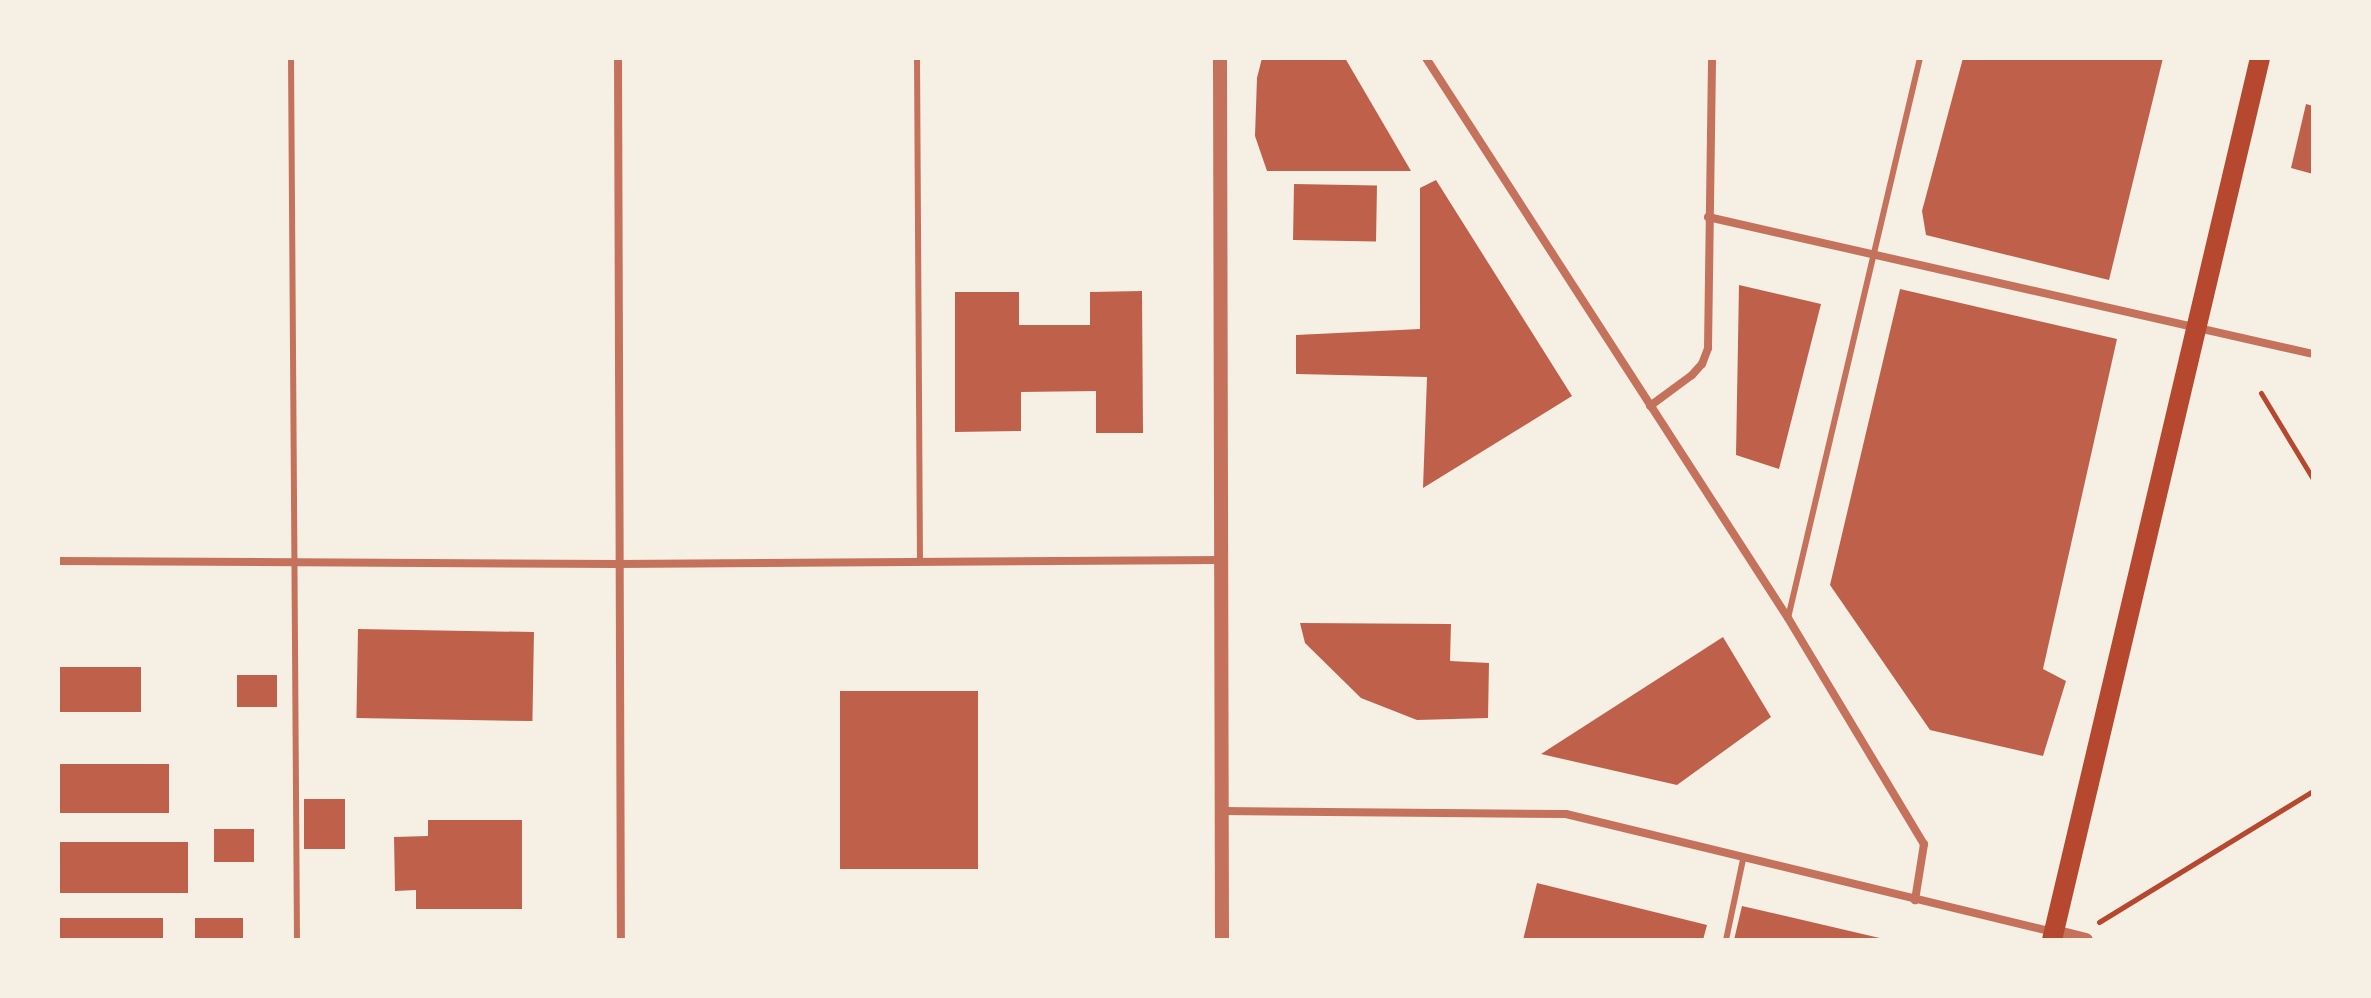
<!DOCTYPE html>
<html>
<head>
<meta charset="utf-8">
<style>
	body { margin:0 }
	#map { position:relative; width:2371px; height:998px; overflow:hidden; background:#f6efe4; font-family:Mulish,sans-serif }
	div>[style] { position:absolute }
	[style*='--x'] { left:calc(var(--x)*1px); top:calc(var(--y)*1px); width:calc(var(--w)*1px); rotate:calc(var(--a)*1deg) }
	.building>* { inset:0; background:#bf614a; transform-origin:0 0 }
	.path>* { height:5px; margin:-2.5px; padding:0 2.5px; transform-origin:2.5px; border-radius:2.5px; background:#b5482f }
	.service>* { height:6px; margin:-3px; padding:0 3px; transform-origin:3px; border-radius:3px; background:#c5725c }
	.minor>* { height:8px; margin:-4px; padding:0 4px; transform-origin:4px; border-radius:4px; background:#c5725c }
	.tertiary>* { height:14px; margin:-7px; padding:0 7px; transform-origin:7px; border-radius:7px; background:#c5725c }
	.primary>* { height:20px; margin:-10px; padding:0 10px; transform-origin:10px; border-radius:10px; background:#b5482f }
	span { translate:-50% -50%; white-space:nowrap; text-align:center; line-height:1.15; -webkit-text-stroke:8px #f6efe4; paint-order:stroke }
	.frame { position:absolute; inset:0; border:60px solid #f6efe4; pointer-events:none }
</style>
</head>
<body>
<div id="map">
	<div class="building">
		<div style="clip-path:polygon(1262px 58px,1345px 58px,1411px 171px,1267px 171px,1255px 136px,1257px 78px)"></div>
		<div style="clip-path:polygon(1963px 58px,2163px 58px,2109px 280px,1926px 235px,1922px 211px)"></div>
		<div style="clip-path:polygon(2306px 104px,2313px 106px,2313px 174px,2291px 168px)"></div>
		<div style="clip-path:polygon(1436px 180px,1572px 396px,1423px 488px,1427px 377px,1296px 374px,1296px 335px,1420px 329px,1420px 188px)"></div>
		<div style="left:1294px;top:184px;width:83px;height:56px;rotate:1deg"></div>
		<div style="clip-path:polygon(1739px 285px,1821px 304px,1779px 469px,1736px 455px)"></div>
		<div style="clip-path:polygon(1900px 289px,2117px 339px,2043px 669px,2066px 681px,2043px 756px,1930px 730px,1830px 585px)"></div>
		<div style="clip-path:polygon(1142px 291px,1143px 433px,1096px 433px,1096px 391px,1021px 392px,1021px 431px,955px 432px,955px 292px,1019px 292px,1019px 325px,1090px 325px,1090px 292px)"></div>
		<div style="clip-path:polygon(1300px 623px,1451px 624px,1450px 661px,1489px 663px,1488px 718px,1417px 720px,1361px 698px,1305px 643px)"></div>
		<div style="left:358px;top:629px;width:176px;height:89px;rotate:1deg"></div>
		<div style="clip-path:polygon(1723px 637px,1771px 717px,1677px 785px,1541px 754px)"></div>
		<div style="left:58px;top:667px;width:83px;height:45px"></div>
		<div style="left:237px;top:675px;width:40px;height:32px"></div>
		<div style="left:840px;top:691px;width:138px;height:178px"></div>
		<div style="left:58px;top:764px;width:111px;height:49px"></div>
		<div style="left:304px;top:799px;width:41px;height:50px"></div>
		<div style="clip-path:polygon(428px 820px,522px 820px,522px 909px,416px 909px,416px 890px,395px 891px,394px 837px,428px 836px)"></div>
		<div style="left:214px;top:829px;width:40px;height:33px"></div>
		<div style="left:60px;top:842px;width:128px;height:51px"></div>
		<div style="clip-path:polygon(1537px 883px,1707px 925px,1703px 940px,1523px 940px)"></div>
		<div style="clip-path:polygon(1742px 906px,1884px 939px,1884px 940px,1734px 940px)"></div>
		<div style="left:163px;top:918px;width:22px;height:105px;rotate:90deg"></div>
		<div style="left:195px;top:918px;width:48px;height:22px"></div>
	</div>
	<div class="path">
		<div style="--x:2261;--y:393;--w:100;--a:58.8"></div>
		<div style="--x:2099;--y:922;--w:251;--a:-31.5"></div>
	</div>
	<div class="service">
		<div style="--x:291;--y:58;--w:882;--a:89.61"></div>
		<div style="--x:917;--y:58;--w:504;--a:89.66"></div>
		<div style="--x:1788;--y:618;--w:575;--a:-76.74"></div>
		<div style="--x:1726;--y:940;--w:83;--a:-78.1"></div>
	</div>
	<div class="minor">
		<div style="--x:618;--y:58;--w:882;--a:89.81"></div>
		<div style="--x:1426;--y:58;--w:667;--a:57.12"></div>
		<div style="--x:1788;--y:618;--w:264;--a:59"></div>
		<div style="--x:1924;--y:844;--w:57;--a:99.1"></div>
		<div style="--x:1708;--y:217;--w:620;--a:12.76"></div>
		<div style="--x:1650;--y:406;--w:52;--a:-36.4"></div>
		<div style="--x:1692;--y:375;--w:15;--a:-48"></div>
		<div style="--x:1702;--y:364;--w:17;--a:-69"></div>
		<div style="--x:1708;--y:348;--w:290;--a:-89.2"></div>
		<div style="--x:58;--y:561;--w:560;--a:0.31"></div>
		<div style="--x:618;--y:564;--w:603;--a:-0.38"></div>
		<div style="--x:1222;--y:811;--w:344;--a:0.5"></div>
		<div style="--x:1566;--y:814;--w:501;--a:13.62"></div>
	</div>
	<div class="tertiary">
		<div style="--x:1220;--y:58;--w:882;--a:89.87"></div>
		<div style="--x:2054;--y:932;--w:33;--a:14"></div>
	</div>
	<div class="primary">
		<div style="--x:2052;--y:940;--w:906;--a:-76.73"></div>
	</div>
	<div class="frame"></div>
</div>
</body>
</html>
